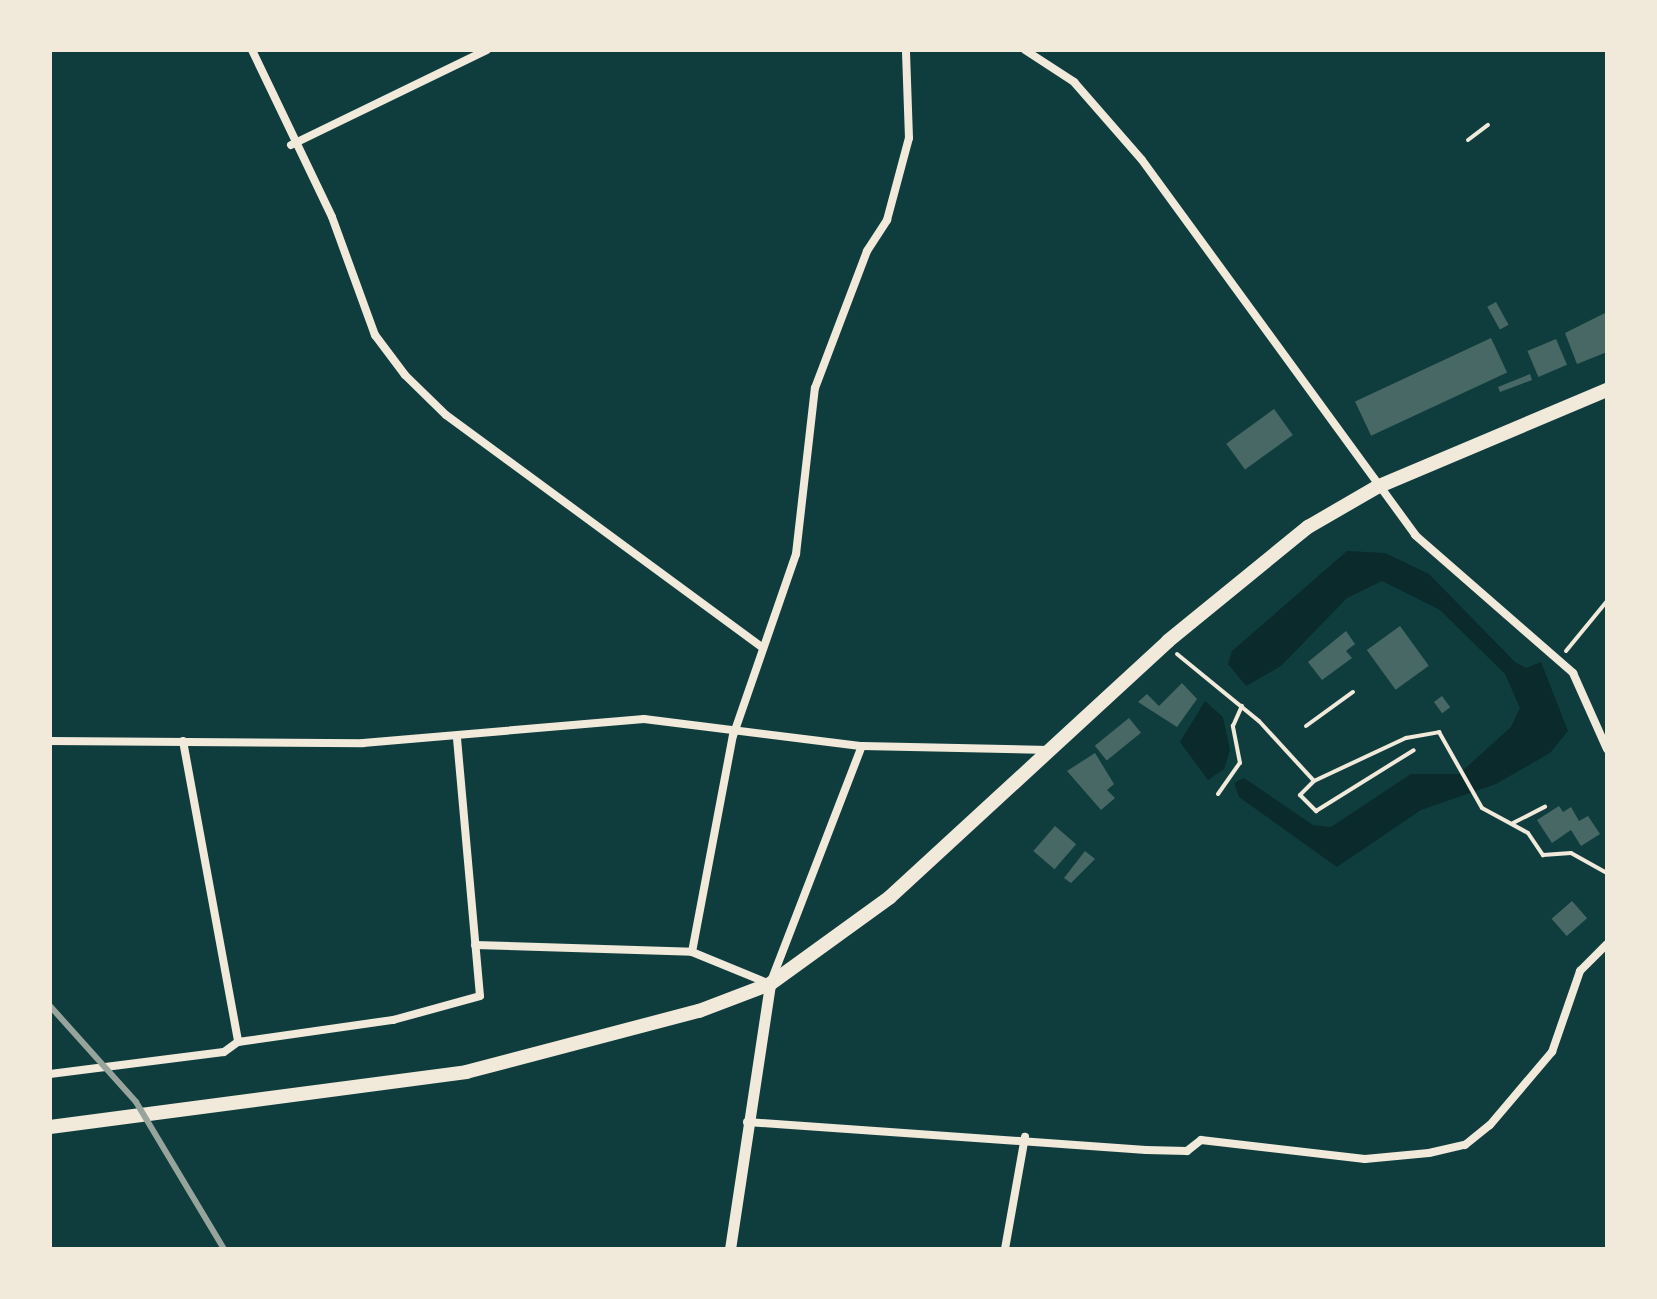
<!DOCTYPE html>
<html>
<head>
<meta charset="utf-8">
<style>
	body { margin:0 }
	#map { position:relative; width:1657px; height:1299px; overflow:hidden; background:#0f3d3e; font-family:Montserrat,sans-serif }
	div>[style] { position:absolute }
	[style*='--x'] { left:calc(var(--x)*1px); top:calc(var(--y)*1px); width:calc(var(--w)*1px); rotate:calc(var(--a)*1deg) }
	.water>* { inset:0; background:#0a2a2b }
	.building>* { inset:0; background:#486865; transform-origin:0 0 }
	.path>* { height:4px; margin:-2px; padding:0 2px; transform-origin:2px; border-radius:2px; background:#f1e9da }
	.minor>* { height:8px; margin:-4px; padding:0 4px; transform-origin:4px; border-radius:4px; background:#f1e9da }
	.tertiary>* { height:11px; margin:-5.5px; padding:0 5.5px; transform-origin:5.5px; border-radius:5.5px; background:#f1e9da }
	.primary>* { height:14px; margin:-7px; padding:0 7px; transform-origin:7px; border-radius:7px; background:#f1e9da }
	.rail>* { height:6px; margin:-3px; padding:0 3px; transform-origin:3px; border-radius:3px; background:#97a49c }
	span { translate:-50% -50%; white-space:nowrap; text-align:center; line-height:1.15; -webkit-text-stroke:7px #f1e9da; paint-order:stroke }
	.frame { position:absolute; inset:0; border:52px solid #f1e9da; pointer-events:none }
</style>
</head>
<body>
<div id="map">
	<div class="water">
		<div style="clip-path:polygon(1347px 551px,1385px 553px,1429px 574px,1515px 662px,1526px 668px,1541px 662px,1568px 731px,1550px 753px,1496px 784px,1421px 810px,1337px 867px,1239px 797px,1234px 783px,1244px 778px,1313px 825px,1331px 827px,1411px 774px,1459px 774px,1511px 727px,1520px 708px,1505px 674px,1440px 610px,1382px 581px,1347px 598px,1281px 666px,1246px 686px,1228px 664px,1232px 651px)"></div>
		<div style="clip-path:polygon(1205px 701px,1223px 717px,1230px 750px,1224px 769px,1208px 780px,1180px 742px)"></div>
	</div>
	<div class="building">
		<div style="left:1496px;top:302px;width:26px;height:10px;rotate:61deg"></div>
		<div style="clip-path:polygon(1607px 312px,1607px 352px,1577px 364px,1565px 333px)"></div>
		<div style="left:1491px;top:338px;width:38px;height:150px;rotate:65deg"></div>
		<div style="left:1556px;top:339px;width:28px;height:31px;rotate:67deg"></div>
		<div style="clip-path:polygon(1530px 374px,1532px 380px,1500px 392px,1498px 387px)"></div>
		<div style="left:1274px;top:409px;width:32px;height:59px;rotate:54deg"></div>
		<div style="left:1400px;top:626px;width:49px;height:41px;rotate:54deg"></div>
		<div style="clip-path:polygon(1346px 631px,1355px 644px,1346px 651px,1352px 658px,1322px 680px,1308px 662px)"></div>
		<div style="clip-path:polygon(1182px 683px,1197px 699px,1177px 727px,1138px 702px,1147px 694px,1159px 706px)"></div>
		<div style="left:1442px;top:696px;width:14px;height:10px;rotate:54deg"></div>
		<div style="left:1129px;top:718px;width:19px;height:44px;rotate:51deg"></div>
		<div style="clip-path:polygon(1095px 753px,1114px 784px,1107px 790px,1115px 798px,1101px 810px,1067px 771px)"></div>
		<div style="clip-path:polygon(1559px 806px,1563px 812px,1571px 807px,1579px 821px,1588px 816px,1600px 834px,1581px 846px,1571px 830px,1552px 843px,1537px 820px)"></div>
		<div style="left:1055px;top:826px;width:28px;height:33px;rotate:41deg"></div>
		<div style="clip-path:polygon(1085px 851px,1095px 859px,1071px 883px,1064px 878px)"></div>
		<div style="left:1572px;top:901px;width:23px;height:27px;rotate:49deg"></div>
	</div>
	<div class="path">
		<div style="--x:1468;--y:140;--w:25;--a:-37"></div>
		<div style="--x:1566;--y:651;--w:65;--a:-50.6"></div>
		<div style="--x:1177;--y:654;--w:106;--a:39.3"></div>
		<div style="--x:1259;--y:721;--w:81;--a:47.5"></div>
		<div style="--x:1314;--y:781;--w:102;--a:-25.1"></div>
		<div style="--x:1406;--y:738;--w:34;--a:-10"></div>
		<div style="--x:1439;--y:732;--w:87;--a:60.5"></div>
		<div style="--x:1482;--y:808;--w:52;--a:28.5"></div>
		<div style="--x:1528;--y:833;--w:27;--a:56"></div>
		<div style="--x:1543;--y:855;--w:28;--a:-4"></div>
		<div style="--x:1571;--y:853;--w:41;--a:29.1"></div>
		<div style="--x:1306;--y:726;--w:58;--a:-35.9"></div>
		<div style="--x:1314;--y:781;--w:20;--a:135"></div>
		<div style="--x:1300;--y:795;--w:23;--a:45"></div>
		<div style="--x:1316;--y:811;--w:115;--a:-31.9"></div>
		<div style="--x:1218;--y:794;--w:38;--a:-55"></div>
		<div style="--x:1240;--y:763;--w:38;--a:-101"></div>
		<div style="--x:1233;--y:726;--w:22;--a:-66"></div>
		<div style="--x:1513;--y:823;--w:36;--a:-27"></div>
	</div>
	<div class="minor">
		<div style="--x:252;--y:50;--w:185;--a:64.4"></div>
		<div style="--x:332;--y:217;--w:126;--a:70"></div>
		<div style="--x:375;--y:335;--w:50;--a:53.1"></div>
		<div style="--x:405;--y:375;--w:57;--a:44.3"></div>
		<div style="--x:446;--y:415;--w:393;--a:36.3"></div>
		<div style="--x:1025;--y:50;--w:59;--a:33.1"></div>
		<div style="--x:1074;--y:82;--w:103;--a:48.9"></div>
		<div style="--x:1142;--y:160;--w:464;--a:53.9"></div>
		<div style="--x:1415;--y:535;--w:210;--a:41.1"></div>
		<div style="--x:1573;--y:673;--w:83;--a:65.9"></div>
		<div style="--x:291;--y:145;--w:218;--a:-25.9"></div>
		<div style="--x:50;--y:741;--w:313;--a:0.4"></div>
		<div style="--x:363;--y:743;--w:282;--a:-4.9"></div>
		<div style="--x:644;--y:719;--w:220;--a:7.1"></div>
		<div style="--x:862;--y:746;--w:187;--a:1.2"></div>
		<div style="--x:183;--y:741;--w:306;--a:79.6"></div>
		<div style="--x:475;--y:945;--w:217;--a:1.8"></div>
		<div style="--x:692;--y:952;--w:84;--a:22.3"></div>
		<div style="--x:770;--y:984;--w:255;--a:-68.9"></div>
		<div style="--x:692;--y:952;--w:220;--a:-79.3"></div>
		<div style="--x:733;--y:736;--w:193;--a:-70.9"></div>
		<div style="--x:796;--y:554;--w:167;--a:-83.5"></div>
		<div style="--x:815;--y:388;--w:147;--a:-69.2"></div>
		<div style="--x:867;--y:251;--w:37;--a:-57"></div>
		<div style="--x:887;--y:220;--w:85;--a:-75"></div>
		<div style="--x:909;--y:138;--w:88;--a:-92"></div>
		<div style="--x:50;--y:1074;--w:175;--a:-7.2"></div>
		<div style="--x:224;--y:1052;--w:17;--a:-36"></div>
		<div style="--x:238;--y:1042;--w:157;--a:-8.1"></div>
		<div style="--x:393;--y:1020;--w:90;--a:-15.4"></div>
		<div style="--x:480;--y:996;--w:261;--a:-95.1"></div>
		<div style="--x:747;--y:1122;--w:400;--a:4"></div>
		<div style="--x:1146;--y:1150;--w:41;--a:1.4"></div>
		<div style="--x:1187;--y:1151;--w:18;--a:-38"></div>
		<div style="--x:1201;--y:1140;--w:165;--a:6.6"></div>
		<div style="--x:1365;--y:1159;--w:64;--a:-5.4"></div>
		<div style="--x:1429;--y:1153;--w:37;--a:-13"></div>
		<div style="--x:1465;--y:1145;--w:32;--a:-39"></div>
		<div style="--x:1490;--y:1125;--w:96;--a:-49.7"></div>
		<div style="--x:1552;--y:1052;--w:86;--a:-70.9"></div>
		<div style="--x:1580;--y:971;--w:38;--a:-45"></div>
		<div style="--x:1005;--y:1249;--w:114;--a:-79.9"></div>
	</div>
	<div class="tertiary">
		<div style="--x:730;--y:1249;--w:268;--a:-81.4"></div>
	</div>
	<div class="primary">
		<div style="--x:50;--y:1127;--w:420;--a:-7.5"></div>
		<div style="--x:466;--y:1072;--w:241;--a:-14.7"></div>
		<div style="--x:699;--y:1011;--w:76;--a:-20.8"></div>
		<div style="--x:770;--y:984;--w:148;--a:-35.9"></div>
		<div style="--x:890;--y:897;--w:378;--a:-42.6"></div>
		<div style="--x:1168;--y:641;--w:181;--a:-39.2"></div>
		<div style="--x:1308;--y:527;--w:80;--a:-30.1"></div>
		<div style="--x:1377;--y:487;--w:250;--a:-22.9"></div>
	</div>
	<div class="rail">
		<div style="--x:50;--y:1006;--w:129;--a:48.1"></div>
		<div style="--x:136;--y:1102;--w:171;--a:59.1"></div>
	</div>
	<div class="frame"></div>
</div>
</body>
</html>
